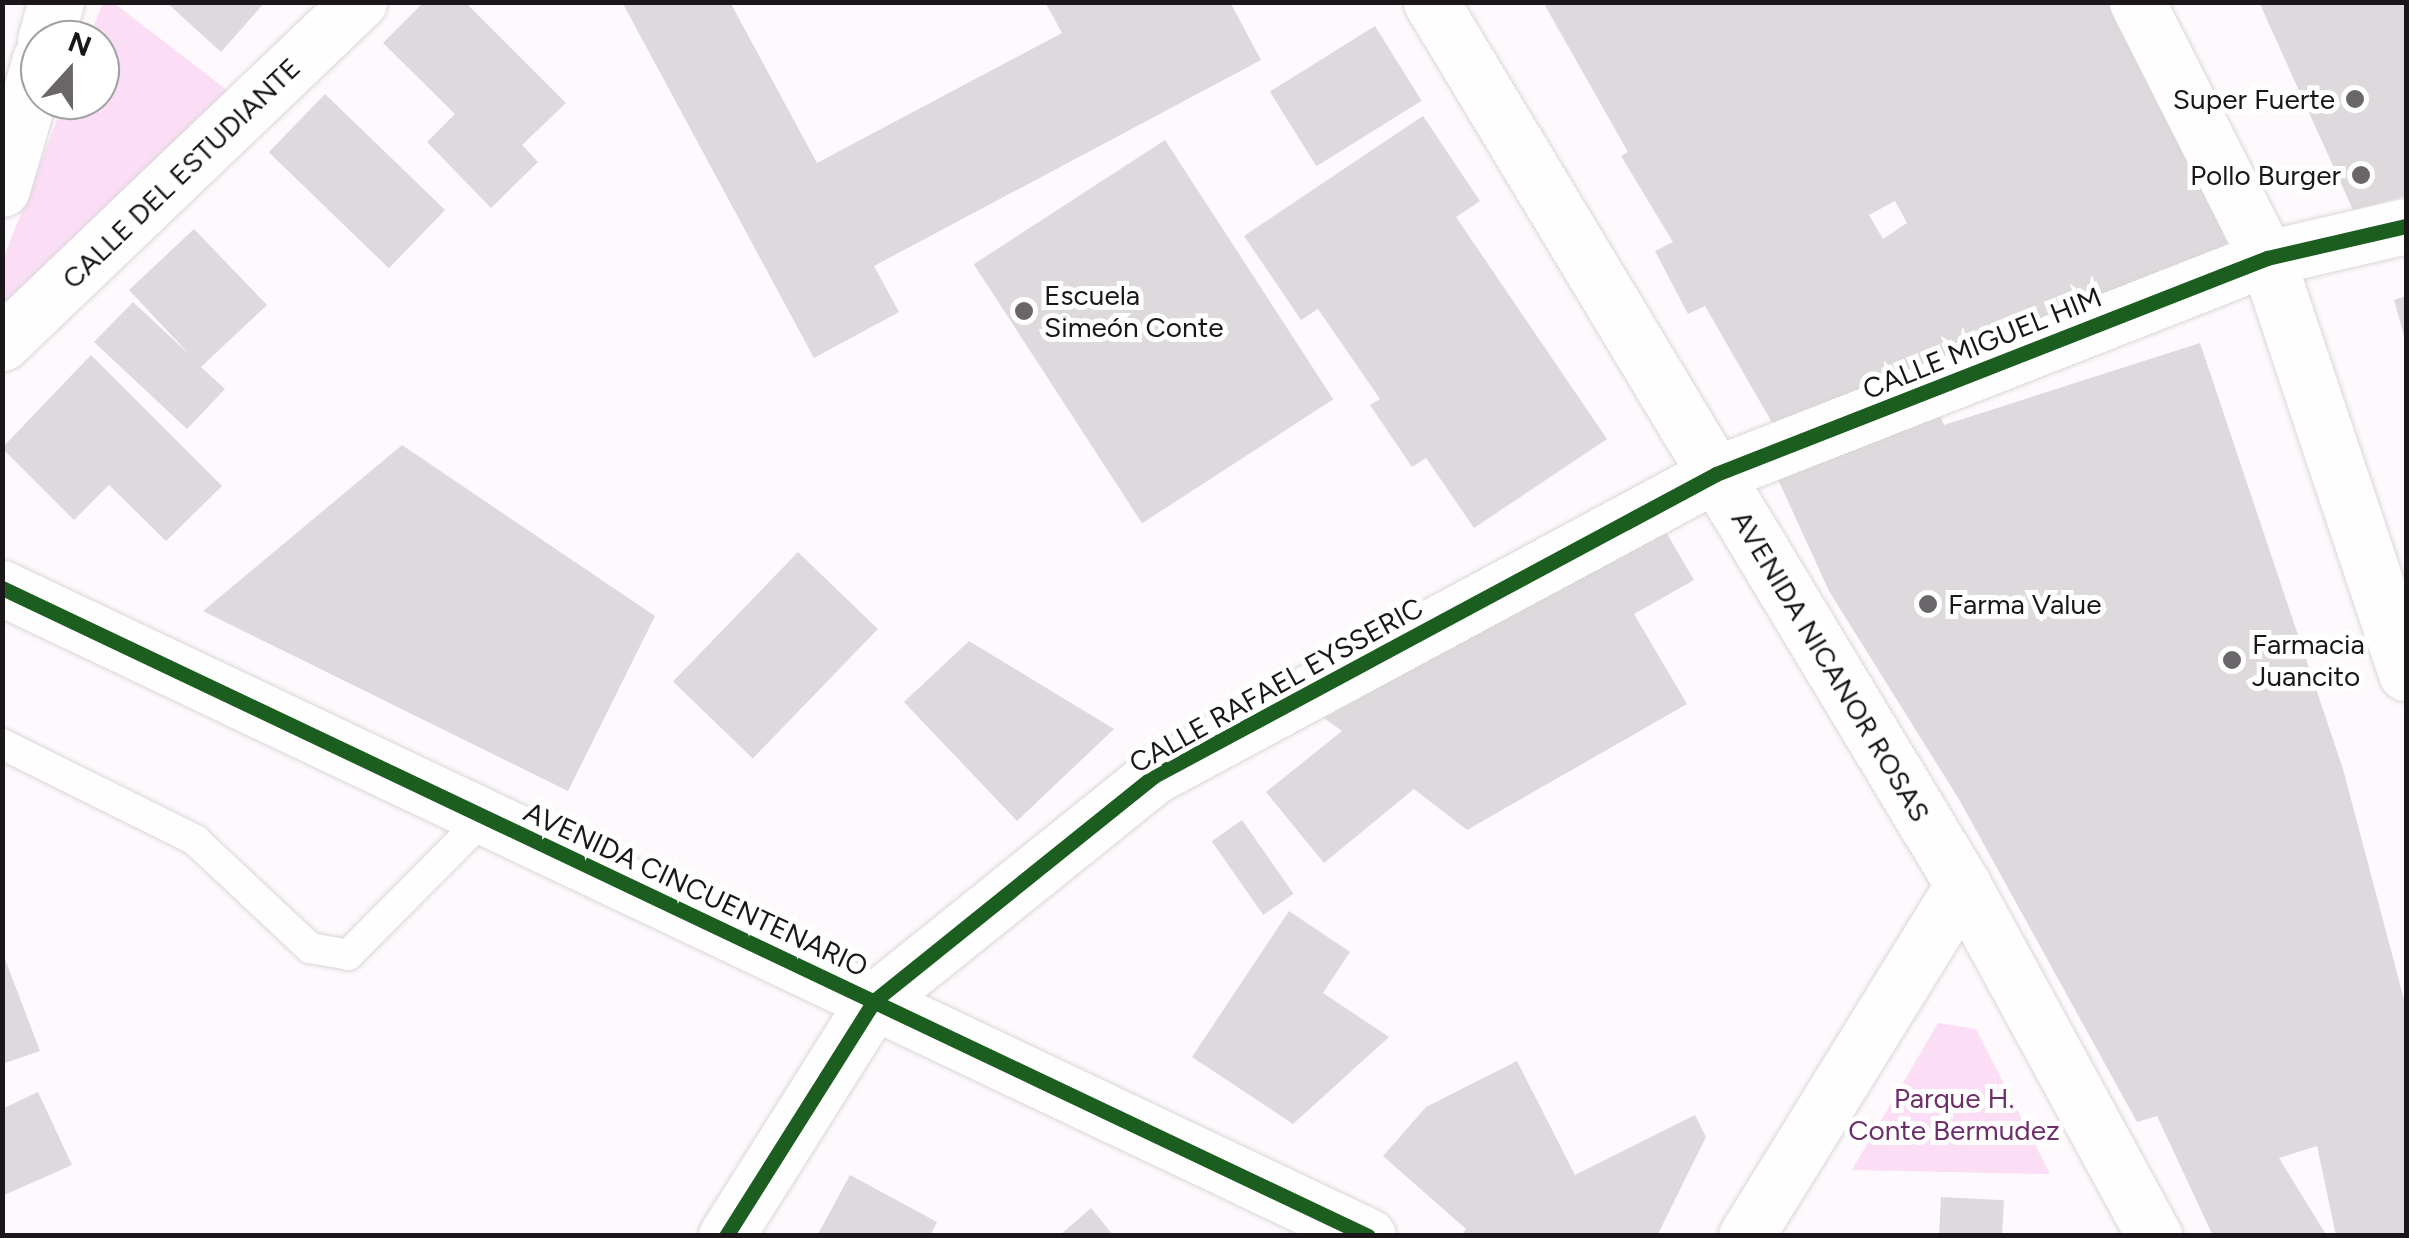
<!DOCTYPE html>
<html>
<head>
<meta charset="utf-8">
<style>
	body { margin:0 }
	#map { position:relative; width:2409px; height:1238px; overflow:hidden; background:#fdf9fc; font-family:Figtree,sans-serif }
	div>[style] { position:absolute }
	[style*='--x'] { left:calc(var(--x)*1px); top:calc(var(--y)*1px); width:calc(var(--w)*1px); rotate:calc(var(--a)*1deg) }
	.green>* { inset:0; background:#fbdef6 }
	.building>* { inset:0; background:#ddd9dc; transform-origin:0 0 }
	.roads { filter:drop-shadow(0 0 2px #dbd6da) drop-shadow(0 0 2px #dbd6da) }
	.lane>* { height:30px; margin:-15px; padding:0 15px; transform-origin:15px; border-radius:15px; background:#fffeff }
	.street>* { height:55px; margin:-27.5px; padding:0 27.5px; transform-origin:27.5px; border-radius:27.5px; background:#fffeff }
	.secondary>* { height:55px; margin:-27.5px; padding:0 27.5px; transform-origin:27.5px; border-radius:27.5px; background:#fffeff }
	.primary>* { height:55px; margin:-27.5px; padding:0 27.5px; transform-origin:27.5px; border-radius:27.5px; background:#fffeff }
	.cycleway>* { height:15px; margin:-7.5px; padding:0 7.5px; transform-origin:7.5px; border-radius:7.5px; background:#1b5e20 }
	.dots>* { width:28px; height:28px; translate:-50% -50%; box-sizing:border-box; border:5px solid #fff; border-radius:50% }
	span { translate:-50% -50%; white-space:nowrap; text-align:center; line-height:1.15; -webkit-text-stroke:10px #fff; paint-order:stroke }
	.poi-label { font-size:28px; color:#1a161a }
	.right { translate:-100% -50%; text-align:right }
	.left { translate:0 -50%; text-align:left }
	.street-label { font-size:28px; color:#1a161a }
	.park-label { font-size:28px; color:#6e2e69 }
	.frame { position:absolute; inset:0; border:5px solid #1a161a; pointer-events:none }
	.north { position:absolute; left:20px; top:20px; width:100px; height:100px; box-sizing:border-box; background:#fff; border:2px solid #a3a2a3; border-radius:50%; rotate:21deg; font-size:28px; font-weight:700; line-height:40px; text-align:center; color:#1a161a }
	.north::after { content:''; display:block; margin:auto; width:35px; height:45px; background:#696569; clip-path:polygon(50% 0,100% 100%,50% 72%,0 100%) }
</style>
</head>
<body>
<div id="map">
	<div class="green">
		<div style="clip-path:polygon(103px 3px,114px 3px,228px 91px,3px 325px,2px 262px,65px 100px,100px 100px,100px 40px,88px 40px)"></div>
		<div style="clip-path:polygon(1938px 1023px,1976px 1029px,2050px 1174px,1852px 1170px)"></div>
	</div>
	<div class="building">
		<div style="clip-path:polygon(166px 2px,265px 2px,221px 52px)"></div>
		<div style="clip-path:polygon(424px 2px,465px 2px,566px 103px,522px 145px,538px 162px,491px 208px,427px 142px,455px 114px,383px 43px)"></div>
		<div style="clip-path:polygon(622px 2px,730px 2px,817px 163px,1062px 33px,1045px 2px,1230px 2px,1261px 60px,874px 266px,899px 312px,814px 358px)"></div>
		<div style="clip-path:polygon(evenodd,1543px 2px,2118px 2px,2228px 245px,1782px 440px,1705px 306px,1688px 314px,1655px 251px,1673px 242px,1621px 156px,1628px 152px,1543px 2px,1895px 201px,1907px 223px,1883px 239px,1869px 215px,1895px 201px)"></div>
		<div style="clip-path:polygon(2259px 2px,2406px 2px,2406px 196px,2353px 210px)"></div>
		<div style="left:1375px;top:26px;width:88px;height:124px;rotate:58deg"></div>
		<div style="left:325px;top:94px;width:167px;height:81px;rotate:44deg"></div>
		<div style="clip-path:polygon(1423px 116px,1480px 201px,1456px 217px,1607px 439px,1474px 528px,1426px 458px,1412px 467px,1370px 405px,1380px 399px,1318px 309px,1301px 320px,1244px 236px)"></div>
		<div style="left:1165px;top:140px;width:309px;height:228px;rotate:57deg"></div>
		<div style="clip-path:polygon(194px 229px,267px 305px,201px 367px,225px 389px,187px 429px,94px 342px,133px 302px,191px 356px,129px 290px)"></div>
		<div style="clip-path:polygon(2406px 296px,2406px 340px,2405px 340px,2394px 300px)"></div>
		<div style="clip-path:polygon(2200px 343px,2343px 769px,2406px 1007px,2406px 1236px,2336px 1236px,2317px 1146px,2279px 1158px,2327px 1236px,2213px 1236px,2157px 1116px,2137px 1122px,1960px 801px,1829px 591px,1776px 475px,1935px 403px,1944px 425px)"></div>
		<div style="clip-path:polygon(91px 355px,222px 486px,166px 541px,109px 485px,74px 520px,2px 448px)"></div>
		<div style="clip-path:polygon(402px 445px,655px 616px,568px 791px,203px 611px)"></div>
		<div style="clip-path:polygon(1663px 527px,1694px 580px,1634px 614px,1687px 704px,1467px 830px,1414px 789px,1324px 863px,1266px 792px,1342px 731px,1324px 718px)"></div>
		<div style="left:798px;top:552px;width:111px;height:180px;rotate:44deg"></div>
		<div style="clip-path:polygon(969px 641px,1114px 729px,1017px 821px,904px 702px)"></div>
		<div style="left:1242px;top:820px;width:90px;height:37px;rotate:55deg"></div>
		<div style="clip-path:polygon(1289px 911px,1350px 952px,1323px 993px,1389px 1037px,1293px 1124px,1192px 1057px)"></div>
		<div style="clip-path:polygon(2px 951px,40px 1051px,2px 1064px)"></div>
		<div style="clip-path:polygon(1517px 1061px,1575px 1175px,1695px 1115px,1706px 1137px,1657px 1236px,1461px 1236px,1466px 1229px,1383px 1156px,1426px 1107px)"></div>
		<div style="clip-path:polygon(38px 1092px,72px 1165px,2px 1196px,2px 1109px)"></div>
		<div style="clip-path:polygon(850px 1175px,937px 1222px,930px 1236px,817px 1236px)"></div>
		<div style="left:1941px;top:1197px;width:63px;height:39px;rotate:3deg"></div>
		<div style="clip-path:polygon(1091px 1208px,1114px 1236px,1059px 1236px)"></div>
	</div>
	<div class="roads">
		<div class="lane">
			<div style="--x:2;--y:744;--w:216;--a:26.4"></div>
			<div style="--x:195;--y:840;--w:158;--a:43.2"></div>
			<div style="--x:310;--y:948;--w:39;--a:10"></div>
			<div style="--x:348;--y:955;--w:194;--a:-45.2"></div>
		</div>
		<div class="street">
			<div style="--x:45;--y:40;--w:40;--a:-74"></div>
			<div style="--x:2;--y:189;--w:135;--a:-73.7"></div>
			<div style="--x:2;--y:588;--w:1512;--a:25.38"></div>
			<div style="--x:726;--y:1236;--w:278;--a:-57.8"></div>
			<div style="--x:874;--y:1001;--w:359;--a:-38.8"></div>
			<div style="--x:1154;--y:776;--w:638;--a:-28.25"></div>
			<div style="--x:1716;--y:474;--w:592;--a:-21.41"></div>
			<div style="--x:2267;--y:258;--w:143;--a:-13"></div>
			<div style="--x:1746;--y:1236;--w:413;--a:-58.3"></div>
		</div>
		<div class="secondary">
			<div style="--x:2;--y:343;--w:494;--a:-43.7"></div>
		</div>
		<div class="primary">
			<div style="--x:1431;--y:2;--w:1031;--a:58.93"></div>
			<div style="--x:1963;--y:885;--w:400;--a:61.4"></div>
			<div style="--x:2137;--y:2;--w:287;--a:63.1"></div>
			<div style="--x:2267;--y:258;--w:438;--a:71.5"></div>
		</div>
	</div>
	<div class="cycleway">
		<div style="--x:2;--y:588;--w:1512;--a:25.38"></div>
		<div style="--x:726;--y:1236;--w:278;--a:-57.8"></div>
		<div style="--x:874;--y:1001;--w:359;--a:-38.8"></div>
		<div style="--x:1154;--y:776;--w:638;--a:-28.25"></div>
		<div style="--x:1716;--y:474;--w:592;--a:-21.41"></div>
		<div style="--x:2267;--y:258;--w:143;--a:-13"></div>
	</div>
	<div class="dots">
		<div style="left:2355px;top:99px;background:#696569"></div>
		<div style="left:2361px;top:175px;background:#696569"></div>
		<div style="left:1024px;top:311px;background:#696569"></div>
		<div style="left:1928px;top:604px;background:#696569"></div>
		<div style="left:2232px;top:660px;background:#696569"></div>
	</div>
	<div class="poi-label">
		<span class="right" style="left:2335px;top:99px">Super Fuerte</span>
		<span class="right" style="left:2341px;top:175px">Pollo Burger</span>
		<span class="left" style="left:1044px;top:311px">Escuela<br>Simeón Conte</span>
		<span class="left" style="left:1948px;top:604px">Farma Value</span>
		<span class="left" style="left:2252px;top:660px">Farmacia<br>Juancito</span>
	</div>
	<div class="street-label">
		<span style="left:181px;top:173px;rotate:-44deg">CALLE DEL ESTUDIANTE</span>
		<span style="left:1982px;top:343px;rotate:-22deg">CALLE MIGUEL HIM</span>
		<span style="left:1831px;top:666px;rotate:59deg">AVENIDA NICANOR ROSAS</span>
		<span style="left:1276px;top:685px;rotate:-29deg">CALLE RAFAEL EYSSERIC</span>
		<span style="left:696px;top:889px;rotate:25deg">AVENIDA CINCUENTENARIO</span>
	</div>
	<div class="park-label">
		<span style="left:1954px;top:1114px">Parque H.<br>Conte Bermudez</span>
	</div>
	<div class="frame"></div>
	<div class="north">N</div>
</div>
</body>
</html>
